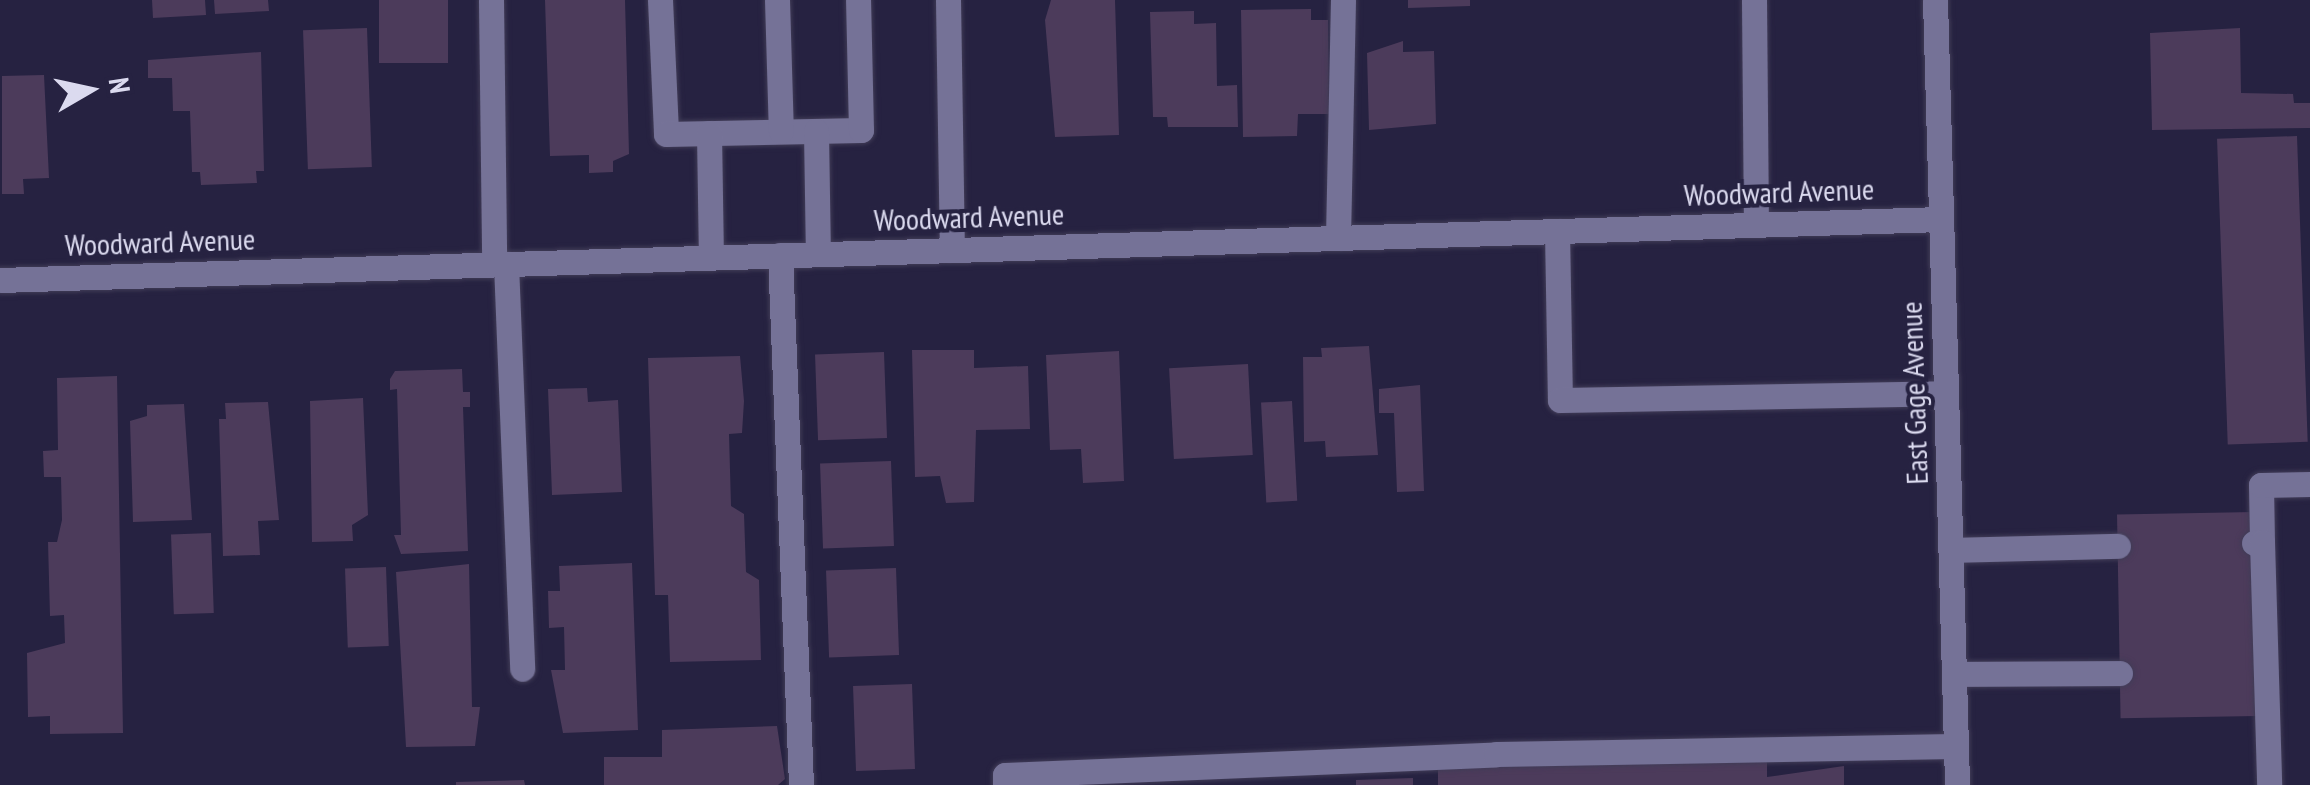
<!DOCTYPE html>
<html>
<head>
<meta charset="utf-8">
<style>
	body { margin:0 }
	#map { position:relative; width:2310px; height:785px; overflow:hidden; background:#262241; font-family:"PT Sans Narrow",sans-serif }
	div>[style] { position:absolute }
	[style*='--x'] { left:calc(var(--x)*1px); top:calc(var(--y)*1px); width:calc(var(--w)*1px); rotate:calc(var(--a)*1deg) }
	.building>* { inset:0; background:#4c3b5b; transform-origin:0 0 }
	.roads { filter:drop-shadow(0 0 2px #413c57) drop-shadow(0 0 2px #413c57) }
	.service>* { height:25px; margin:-12.5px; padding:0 12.5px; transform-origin:12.5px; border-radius:12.5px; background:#757297 }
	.minor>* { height:25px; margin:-12.5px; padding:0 12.5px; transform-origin:12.5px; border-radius:12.5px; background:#757297 }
	.secondary>* { height:25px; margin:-12.5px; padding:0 12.5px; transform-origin:12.5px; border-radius:12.5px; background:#757297 }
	span { translate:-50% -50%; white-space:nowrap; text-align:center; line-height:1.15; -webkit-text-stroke:8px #262241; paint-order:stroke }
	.street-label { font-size:30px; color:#dbdaef }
	.north { position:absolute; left:40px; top:40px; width:100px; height:100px; -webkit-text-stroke:8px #262241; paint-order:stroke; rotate:81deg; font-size:28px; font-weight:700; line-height:40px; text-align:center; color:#dbdaef }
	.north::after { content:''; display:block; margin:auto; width:35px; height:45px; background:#dbdaef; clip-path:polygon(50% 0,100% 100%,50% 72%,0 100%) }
</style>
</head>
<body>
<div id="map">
	<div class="building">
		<div style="clip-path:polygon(152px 0,205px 0,206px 15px,153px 18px)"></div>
		<div style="clip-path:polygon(214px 0,268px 0,269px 11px,215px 14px)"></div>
		<div style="left:379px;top:0;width:69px;height:63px"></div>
		<div style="clip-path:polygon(545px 0,625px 0,629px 154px,613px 161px,613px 172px,589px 173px,589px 155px,550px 156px)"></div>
		<div style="clip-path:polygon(1051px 0,1115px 0,1119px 135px,1055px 137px,1045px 20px)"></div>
		<div style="clip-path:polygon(1408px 0,1470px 0,1470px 6px,1408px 8px)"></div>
		<div style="clip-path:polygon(1311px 9px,1311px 20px,1328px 20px,1329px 114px,1298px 114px,1297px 136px,1243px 137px,1241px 10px)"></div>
		<div style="clip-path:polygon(1194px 11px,1194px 24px,1216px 23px,1217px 86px,1237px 85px,1238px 127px,1168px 127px,1167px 117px,1153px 117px,1150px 12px)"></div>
		<div style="left:367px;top:28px;width:139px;height:64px;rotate:88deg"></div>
		<div style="clip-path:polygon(2240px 28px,2241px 93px,2293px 94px,2294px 103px,2310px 103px,2310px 128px,2152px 130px,2150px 33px)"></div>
		<div style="clip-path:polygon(1403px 41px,1403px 52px,1434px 51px,1436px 124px,1369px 130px,1367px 53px)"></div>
		<div style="clip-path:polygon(261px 52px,264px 171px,256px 171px,257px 183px,201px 185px,200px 172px,192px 172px,190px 111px,173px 111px,172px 78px,148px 78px,148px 60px)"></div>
		<div style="clip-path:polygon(44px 75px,49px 178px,23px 179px,24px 194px,2px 194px,2px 76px)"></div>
		<div style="left:2297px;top:136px;width:306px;height:80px;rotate:88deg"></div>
		<div style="clip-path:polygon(1369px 346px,1378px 455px,1326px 457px,1325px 441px,1304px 442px,1303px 357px,1322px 357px,1321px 348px)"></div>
		<div style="clip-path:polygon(912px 350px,974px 350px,974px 368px,1028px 366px,1030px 429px,976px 430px,974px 502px,946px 503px,940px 476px,915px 477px)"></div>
		<div style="clip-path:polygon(1119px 351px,1124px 481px,1083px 483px,1081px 449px,1050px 450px,1046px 355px)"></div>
		<div style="left:884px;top:352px;width:86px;height:69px;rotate:88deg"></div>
		<div style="clip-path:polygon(740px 356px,744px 401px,742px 433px,729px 434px,731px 506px,744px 514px,746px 572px,759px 580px,761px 660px,670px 662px,668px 595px,655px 595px,648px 358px)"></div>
		<div style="left:1248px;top:364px;width:91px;height:79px;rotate:87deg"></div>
		<div style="clip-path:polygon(462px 369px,463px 392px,470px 392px,470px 407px,463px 407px,468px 551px,401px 554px,394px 535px,401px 535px,397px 389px,390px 390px,390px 379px,395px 371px)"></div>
		<div style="clip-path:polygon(117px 376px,123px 733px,50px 734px,50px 716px,28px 717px,27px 653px,65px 643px,64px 615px,50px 616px,48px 542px,57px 542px,62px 520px,61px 477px,44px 477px,43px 451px,58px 450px,57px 378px)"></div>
		<div style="clip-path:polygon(1420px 385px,1424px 491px,1397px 492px,1394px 413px,1379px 413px,1379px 389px)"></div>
		<div style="clip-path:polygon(587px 388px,588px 402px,618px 400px,622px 492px,552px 495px,548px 389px)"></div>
		<div style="clip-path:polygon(363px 398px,368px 515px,352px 525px,353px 541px,312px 542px,310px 401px)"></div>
		<div style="left:1292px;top:401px;width:100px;height:31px;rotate:87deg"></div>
		<div style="clip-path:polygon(268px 402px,279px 520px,258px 521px,260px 555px,223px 556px,219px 419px,226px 419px,225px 403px)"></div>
		<div style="clip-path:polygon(184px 404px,192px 520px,133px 522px,130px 421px,147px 416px,147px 405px)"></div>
		<div style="left:891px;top:461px;width:85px;height:71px;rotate:88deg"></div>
		<div style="left:2254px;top:512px;width:204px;height:137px;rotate:89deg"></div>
		<div style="left:211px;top:533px;width:80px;height:40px;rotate:88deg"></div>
		<div style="clip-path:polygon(632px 563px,638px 730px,563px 733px,551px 670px,565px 670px,564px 627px,549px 628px,548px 591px,560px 591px,559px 566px)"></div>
		<div style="clip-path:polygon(469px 564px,472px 707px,480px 707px,475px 746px,406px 747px,396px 572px)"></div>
		<div style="left:386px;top:567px;width:79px;height:41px;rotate:88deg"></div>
		<div style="left:896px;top:568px;width:87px;height:70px;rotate:88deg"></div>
		<div style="left:912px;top:684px;width:85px;height:59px;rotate:88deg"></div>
		<div style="clip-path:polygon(777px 726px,785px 779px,778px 785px,604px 785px,604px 757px,662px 757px,662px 730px)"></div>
		<div style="clip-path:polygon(1767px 756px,1767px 777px,1844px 766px,1844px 785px,1438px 785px,1438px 767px)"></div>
		<div style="clip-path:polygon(1413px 778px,1413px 785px,1356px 785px,1356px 780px)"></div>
		<div style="clip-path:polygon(524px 780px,525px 785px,456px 785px,456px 782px)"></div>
	</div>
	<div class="roads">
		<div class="service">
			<div style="--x:491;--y:0;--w:264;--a:89.3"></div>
			<div style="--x:660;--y:0;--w:134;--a:87.4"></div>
			<div style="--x:666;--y:134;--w:195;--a:-1.2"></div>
			<div style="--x:861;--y:130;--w:130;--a:-91.3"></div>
			<div style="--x:777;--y:0;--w:131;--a:88.3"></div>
			<div style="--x:948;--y:0;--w:250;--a:89.1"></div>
			<div style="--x:1754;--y:0;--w:225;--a:89.5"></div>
			<div style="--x:816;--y:131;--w:123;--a:89.1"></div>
			<div style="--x:709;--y:133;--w:124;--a:89.1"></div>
			<div style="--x:1557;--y:231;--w:169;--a:89"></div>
			<div style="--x:1560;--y:400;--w:386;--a:-1"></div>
			<div style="--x:1338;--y:238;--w:238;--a:-88.8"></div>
			<div style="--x:780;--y:255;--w:530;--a:87.73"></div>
			<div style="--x:506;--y:264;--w:405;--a:87.7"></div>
			<div style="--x:2262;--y:542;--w:57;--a:-91"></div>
			<div style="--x:2261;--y:485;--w:49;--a:-1.2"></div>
			<div style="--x:2254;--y:543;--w:8;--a:-7"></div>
			<div style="--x:2262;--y:542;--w:243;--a:88.3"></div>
			<div style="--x:1951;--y:550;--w:167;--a:-1.4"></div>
			<div style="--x:1954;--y:674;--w:166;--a:-0.3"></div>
			<div style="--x:1005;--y:785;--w:10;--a:-90"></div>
			<div style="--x:1005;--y:775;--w:491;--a:-2.4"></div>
			<div style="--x:1496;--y:754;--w:460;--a:-1"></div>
		</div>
		<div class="minor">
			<div style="--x:0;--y:280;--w:1942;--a:-1.8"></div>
		</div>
		<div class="secondary">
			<div style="--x:1935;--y:0;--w:785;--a:88.39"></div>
		</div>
	</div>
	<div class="street-label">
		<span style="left:1779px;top:192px;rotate:-2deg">Woodward Avenue</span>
		<span style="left:969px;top:217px;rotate:-2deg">Woodward Avenue</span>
		<span style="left:160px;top:242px;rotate:-2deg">Woodward Avenue</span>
		<span style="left:1914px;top:393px;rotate:-92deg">East Gage Avenue</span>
	</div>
	<div class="north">N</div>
</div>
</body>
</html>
